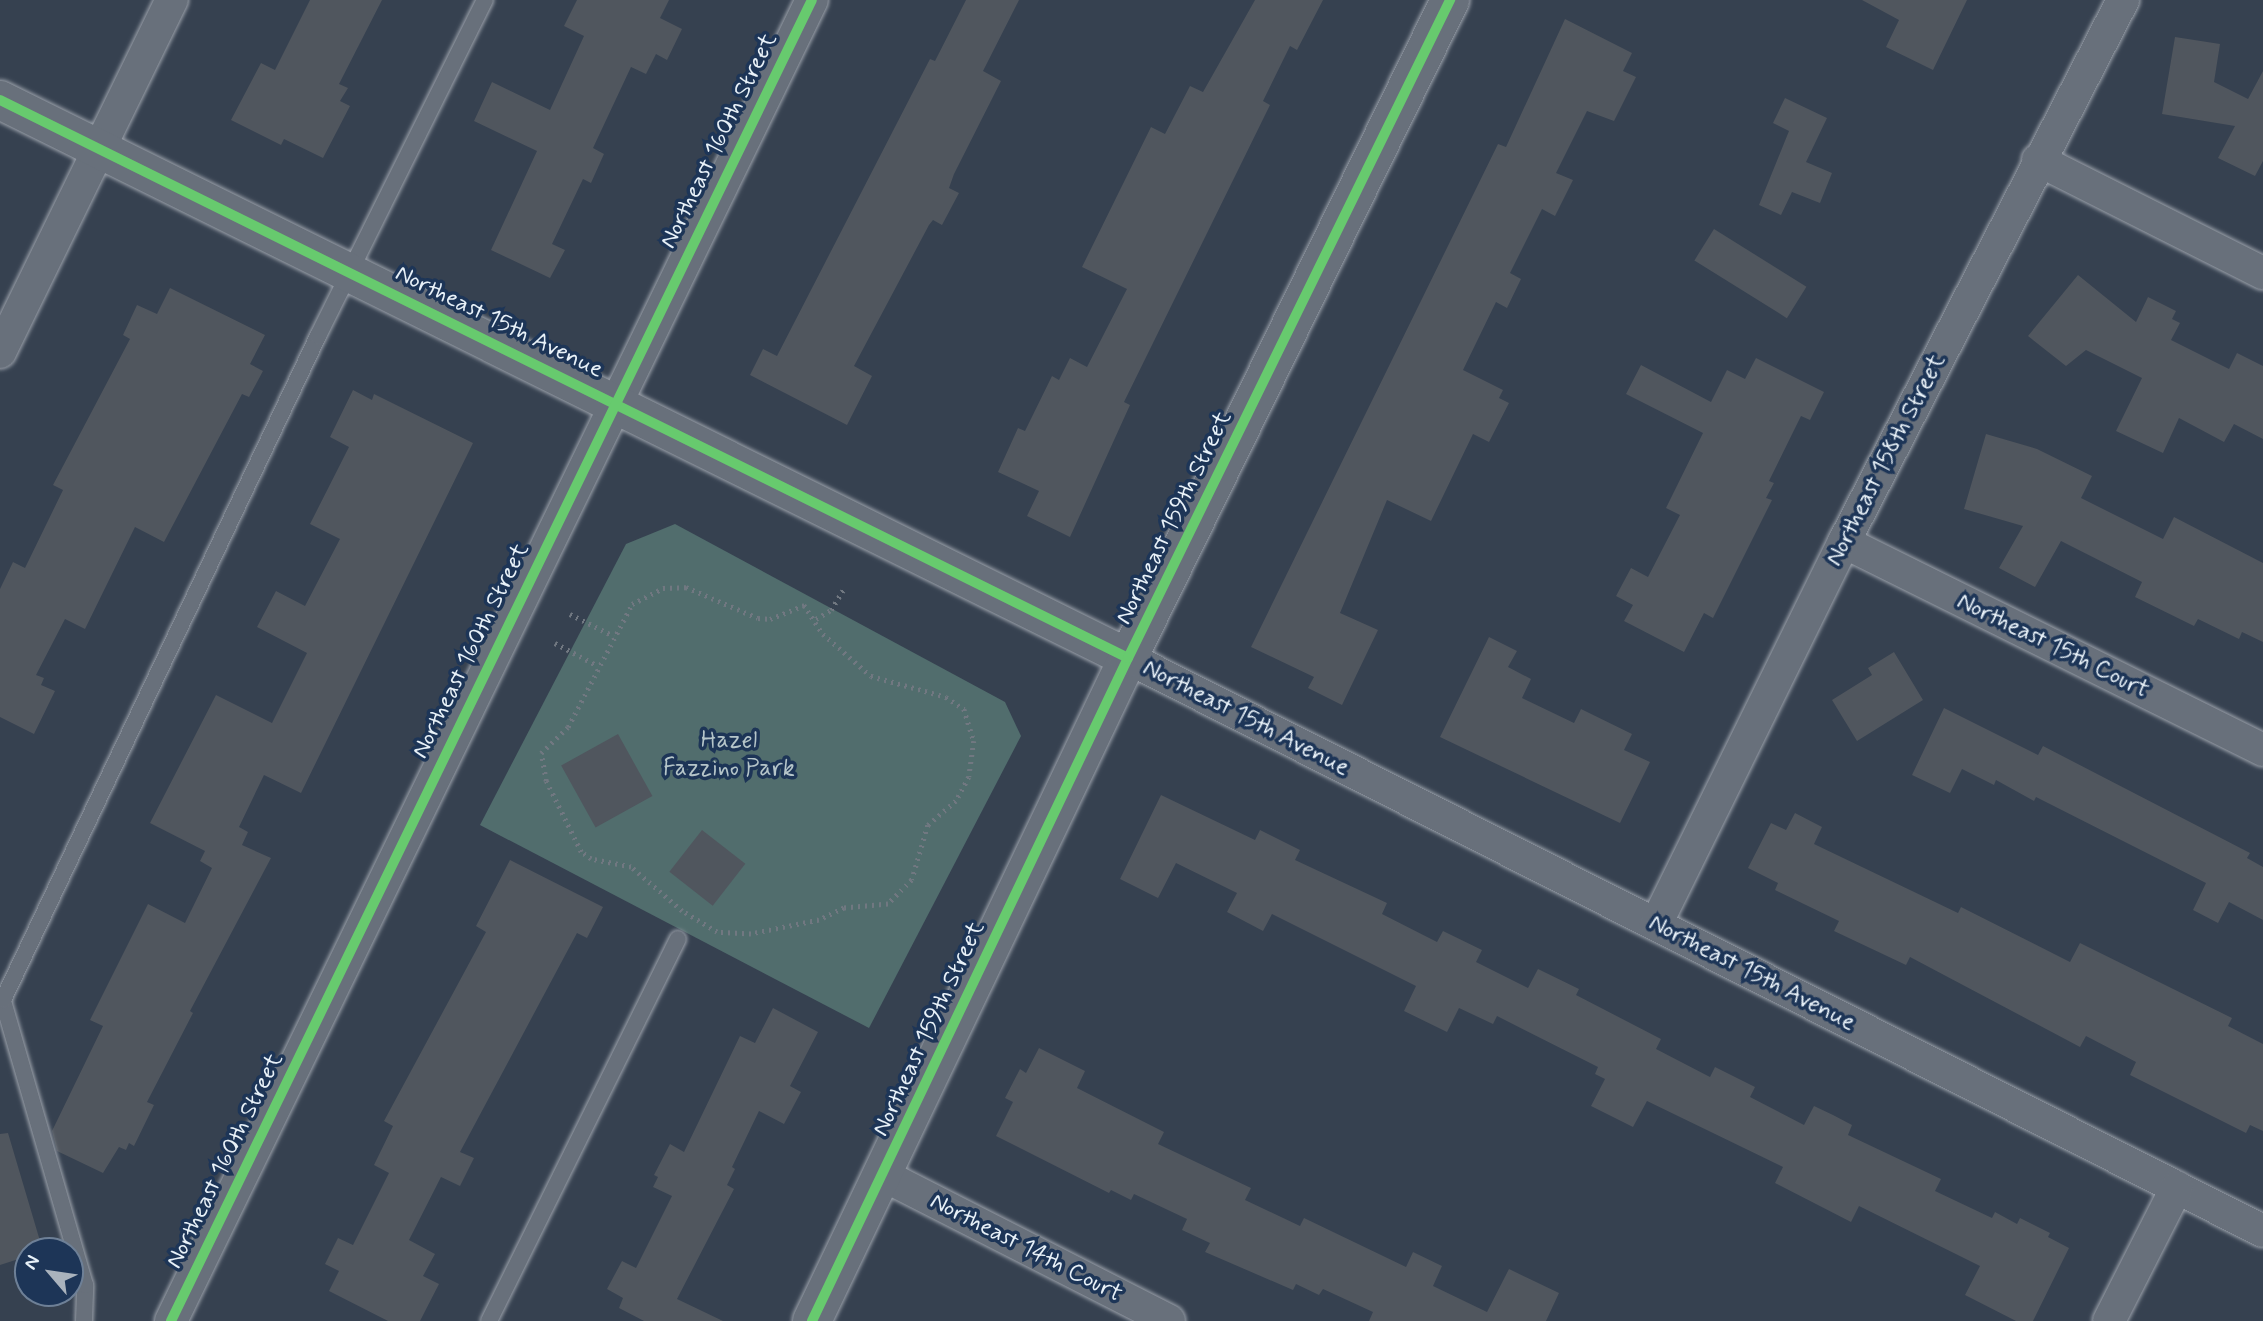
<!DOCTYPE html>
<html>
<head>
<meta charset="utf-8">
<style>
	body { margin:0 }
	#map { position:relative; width:2263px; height:1321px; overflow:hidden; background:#364150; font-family:Mynerve,sans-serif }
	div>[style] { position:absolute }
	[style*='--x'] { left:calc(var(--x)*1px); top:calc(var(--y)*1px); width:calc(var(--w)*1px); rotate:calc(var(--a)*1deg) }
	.green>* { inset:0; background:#516d6d }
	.building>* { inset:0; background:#50565e; transform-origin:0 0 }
	.path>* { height:4.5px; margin-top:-2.25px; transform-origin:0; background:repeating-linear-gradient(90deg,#717881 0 2px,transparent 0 7px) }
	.roads { filter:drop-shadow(0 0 2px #9ba1aa) drop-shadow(0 0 2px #9ba1aa) }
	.lane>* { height:16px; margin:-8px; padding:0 8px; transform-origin:8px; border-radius:8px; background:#68707b }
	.street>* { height:32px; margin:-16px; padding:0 16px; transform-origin:16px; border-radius:16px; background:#68707b }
	.secondary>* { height:38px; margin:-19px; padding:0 19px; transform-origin:19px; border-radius:19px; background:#68707b }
	.cycleway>* { height:10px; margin:-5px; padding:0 5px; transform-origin:5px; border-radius:5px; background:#67ca6e }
	span { translate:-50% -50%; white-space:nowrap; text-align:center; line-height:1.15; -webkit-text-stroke:7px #1d3557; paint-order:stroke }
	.street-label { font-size:24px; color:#e8f1f8 }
	.park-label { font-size:24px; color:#b5c5c9 }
	.north { position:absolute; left:14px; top:1237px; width:70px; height:70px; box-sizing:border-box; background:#1d3557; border:2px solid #6e8097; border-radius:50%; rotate:299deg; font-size:19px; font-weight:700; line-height:28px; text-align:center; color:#e8f1f8 }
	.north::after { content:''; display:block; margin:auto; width:24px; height:32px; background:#aab3bd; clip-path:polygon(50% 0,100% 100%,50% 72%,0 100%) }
</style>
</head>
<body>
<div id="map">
	<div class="green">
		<div style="clip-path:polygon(675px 524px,1005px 702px,1021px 736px,869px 1028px,480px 825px,626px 544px)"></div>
	</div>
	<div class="building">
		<div style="clip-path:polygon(310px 0,382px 0,339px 84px,348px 88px,340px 101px,350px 106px,323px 158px,284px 139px,281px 145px,231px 120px,261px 63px,275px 70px)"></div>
		<div style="clip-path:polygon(577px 0,669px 0,660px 18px,682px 29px,667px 60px,656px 54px,646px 74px,631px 67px,593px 148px,604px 154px,591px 183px,583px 179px,552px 244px,565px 250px,550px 278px,491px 250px,537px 151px,474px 121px,492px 82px,550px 110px,584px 36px,564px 26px)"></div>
		<div style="clip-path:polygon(966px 0,1019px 0,983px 71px,1001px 81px,954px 174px,949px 188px,959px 193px,942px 225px,933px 220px,929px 225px,854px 366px,872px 376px,847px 425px,750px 375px,763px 349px,777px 356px,930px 59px,935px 61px)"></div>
		<div style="clip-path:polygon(1255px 0,1323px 0,1297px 50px,1290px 46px,1263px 101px,1270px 105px,1124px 402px,1130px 405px,1070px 537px,1027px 516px,1039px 491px,998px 472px,1018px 428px,1025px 431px,1052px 376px,1059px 380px,1070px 358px,1087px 367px,1127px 289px,1082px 267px,1151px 127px,1165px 134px,1190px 86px,1203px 92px)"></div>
		<div style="clip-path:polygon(1862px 0,1967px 0,1933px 70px,1886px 47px,1899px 20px)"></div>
		<div style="clip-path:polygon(1565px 19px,1632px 53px,1623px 71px,1636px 77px,1614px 121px,1587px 111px,1556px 173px,1573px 180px,1555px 216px,1542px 209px,1510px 273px,1521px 279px,1507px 308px,1496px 302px,1463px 370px,1503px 390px,1499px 398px,1509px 403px,1489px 442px,1473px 434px,1431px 521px,1387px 500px,1340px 613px,1378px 630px,1342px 705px,1308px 688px,1314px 677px,1251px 647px,1498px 144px,1506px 147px)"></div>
		<div style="clip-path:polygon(2175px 37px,2220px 44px,2214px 82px,2248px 99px,2263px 71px,2263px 161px,2255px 176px,2218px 158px,2235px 126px,2162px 114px)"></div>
		<div style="clip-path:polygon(1785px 98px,1827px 118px,1806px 162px,1832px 173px,1820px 203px,1792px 192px,1781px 215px,1759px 205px,1789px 131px,1773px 123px)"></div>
		<div style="left:1714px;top:229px;width:109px;height:37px;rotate:32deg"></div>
		<div style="clip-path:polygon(2078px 275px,2136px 322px,2148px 297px,2176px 311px,2172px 319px,2180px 323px,2171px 340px,2229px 369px,2237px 353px,2263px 366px,2263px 439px,2234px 424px,2224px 442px,2179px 418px,2163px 453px,2116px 431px,2142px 378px,2086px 350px,2066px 366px,2028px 336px)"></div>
		<div style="clip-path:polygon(170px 288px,265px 335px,250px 364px,263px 371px,249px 397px,242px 394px,164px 542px,135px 527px,85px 629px,65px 619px,36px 675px,44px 678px,41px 685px,55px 691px,34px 734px,0 717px,0 589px,13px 562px,25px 568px,63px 490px,53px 485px,130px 339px,123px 335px,137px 305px,157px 314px)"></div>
		<div style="clip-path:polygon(1756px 358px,1824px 392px,1810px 420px,1801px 416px,1769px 481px,1774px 483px,1766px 498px,1772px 500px,1713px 618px,1704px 613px,1684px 652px,1624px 621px,1633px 605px,1616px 596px,1631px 568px,1648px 577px,1680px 515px,1666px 508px,1703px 433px,1626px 394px,1641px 365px,1711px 402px,1727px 370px,1745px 379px)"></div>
		<div style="clip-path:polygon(353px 390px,372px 400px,374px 394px,473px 443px,301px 793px,264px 775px,239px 827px,248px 832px,242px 845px,271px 858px,190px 1011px,193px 1013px,147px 1102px,154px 1105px,134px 1146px,129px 1143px,126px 1150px,119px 1147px,103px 1173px,57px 1151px,52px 1131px,103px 1026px,90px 1020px,148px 904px,185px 923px,212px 868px,200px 861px,205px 851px,150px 823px,216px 695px,272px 723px,307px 653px,257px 627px,276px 591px,305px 606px,340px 539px,310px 524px,349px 447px,330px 437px)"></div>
		<div style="clip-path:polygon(1986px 434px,2037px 449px,2092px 476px,2081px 498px,2163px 539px,2174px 517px,2263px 563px,2263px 642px,2242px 632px,2239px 639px,2198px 619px,2194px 626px,2135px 597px,2142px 582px,2061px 541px,2035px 587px,1999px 568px,2023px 526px,1964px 509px)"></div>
		<div style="clip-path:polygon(1489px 637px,1517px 651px,1508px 667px,1531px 679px,1522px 698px,1574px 723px,1581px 709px,1632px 734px,1624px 750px,1650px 762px,1620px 823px,1440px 737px)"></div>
		<div style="clip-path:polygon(1894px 652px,1923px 700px,1857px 741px,1832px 700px,1872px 675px,1868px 668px)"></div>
		<div style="clip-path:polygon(1944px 708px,2038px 755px,2043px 746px,2250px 853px,2247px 858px,2263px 867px,2263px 920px,2229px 902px,2218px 923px,2193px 910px,2206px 883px,2036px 797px,2034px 801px,1996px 780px,1994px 785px,1962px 769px,1950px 793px,1912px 775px)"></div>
		<div style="left:618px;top:734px;width:71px;height:65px;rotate:61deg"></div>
		<div style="clip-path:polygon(1161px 795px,1255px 840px,1260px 830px,1300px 850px,1295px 860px,1387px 903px,1382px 914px,1437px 942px,1443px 931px,1482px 950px,1476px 962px,1528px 988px,1538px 969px,1579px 989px,1576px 995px,1661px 1039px,1656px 1049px,1710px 1077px,1715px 1067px,1755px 1087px,1750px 1097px,1804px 1125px,1814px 1106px,1833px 1115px,1852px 1125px,1848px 1135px,1941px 1179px,1935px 1191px,1992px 1218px,1995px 1212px,2017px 1224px,2020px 1218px,2050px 1233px,2048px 1237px,2069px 1248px,2033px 1321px,2016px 1321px,1965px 1295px,1980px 1266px,1859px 1206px,1851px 1222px,1775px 1183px,1783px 1167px,1647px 1101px,1633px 1127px,1591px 1106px,1605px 1079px,1595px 1074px,1598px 1067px,1497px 1016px,1493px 1024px,1459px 1008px,1447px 1032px,1404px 1011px,1416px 986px,1272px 914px,1263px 931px,1227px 912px,1237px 893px,1176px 863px,1158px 898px,1120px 879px)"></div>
		<div style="clip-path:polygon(1795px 813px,1822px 827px,1814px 844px,1958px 913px,1961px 907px,2070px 962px,2080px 943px,2232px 1018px,2228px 1026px,2263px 1044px,2263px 1131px,2250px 1125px,2246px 1133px,2130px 1075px,2136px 1062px,2086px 1036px,2080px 1047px,1910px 957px,1906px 965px,1834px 931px,1839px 921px,1775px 890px,1778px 883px,1748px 868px,1771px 823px,1786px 830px)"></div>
		<div style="left:702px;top:830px;width:55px;height:53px;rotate:38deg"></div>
		<div style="clip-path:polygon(510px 860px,603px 907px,587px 938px,577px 933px,460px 1152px,474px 1158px,460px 1186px,441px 1177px,409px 1240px,435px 1254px,423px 1276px,439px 1284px,420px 1321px,388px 1321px,329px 1291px,339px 1271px,325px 1264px,338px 1238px,353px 1245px,389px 1173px,374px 1165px,393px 1126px,384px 1121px,486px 932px,476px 926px)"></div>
		<div style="clip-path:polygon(773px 1008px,818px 1032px,790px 1086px,801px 1092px,784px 1124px,759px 1111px,732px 1167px,735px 1169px,727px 1185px,734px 1189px,677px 1299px,723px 1321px,644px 1321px,619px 1308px,623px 1298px,607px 1289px,622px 1261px,636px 1268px,672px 1196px,653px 1187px,658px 1177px,654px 1175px,670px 1144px,684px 1152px,740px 1036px,755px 1043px)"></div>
		<div style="clip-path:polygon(1039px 1048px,1085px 1071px,1077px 1088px,1164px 1132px,1158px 1144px,1251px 1188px,1245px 1200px,1300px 1226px,1304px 1218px,1406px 1267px,1413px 1252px,1442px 1266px,1433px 1286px,1487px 1312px,1509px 1269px,1559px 1293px,1546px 1321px,1369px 1321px,1373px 1312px,1323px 1289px,1319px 1295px,1296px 1284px,1293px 1290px,1205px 1252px,1210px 1243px,1182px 1230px,1187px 1219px,1134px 1194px,1131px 1200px,1111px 1190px,1109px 1193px,996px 1136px,1013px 1102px,1005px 1098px,1020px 1069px,1026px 1073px)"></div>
		<div style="clip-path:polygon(8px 1133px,43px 1251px,28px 1251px,28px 1256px,0 1265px,0 1134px)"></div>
	</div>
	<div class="path">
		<div style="--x:686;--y:587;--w:78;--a:23.3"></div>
		<div style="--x:758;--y:618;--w:12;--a:5"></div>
		<div style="--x:770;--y:619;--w:37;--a:-22"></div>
		<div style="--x:804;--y:605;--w:35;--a:57"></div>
		<div style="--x:823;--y:634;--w:64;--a:41.2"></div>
		<div style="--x:871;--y:676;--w:78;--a:15.6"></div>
		<div style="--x:946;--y:697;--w:22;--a:34"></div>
		<div style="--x:964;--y:709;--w:34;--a:73"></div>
		<div style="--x:974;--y:741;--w:36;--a:98"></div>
		<div style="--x:969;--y:777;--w:27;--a:118"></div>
		<div style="--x:956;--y:801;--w:37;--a:139"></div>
		<div style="--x:928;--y:825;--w:57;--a:106.2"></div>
		<div style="--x:912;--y:880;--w:34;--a:135"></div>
		<div style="--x:888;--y:904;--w:44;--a:174.8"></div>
		<div style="--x:844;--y:908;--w:28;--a:154"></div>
		<div style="--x:819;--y:920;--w:69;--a:168.4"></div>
		<div style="--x:751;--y:934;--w:34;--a:-177"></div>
		<div style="--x:717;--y:932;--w:41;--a:-149"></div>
		<div style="--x:682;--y:911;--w:67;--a:-139.2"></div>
		<div style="--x:631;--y:867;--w:41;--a:-168.7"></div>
		<div style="--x:591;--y:859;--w:12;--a:-145"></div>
		<div style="--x:581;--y:852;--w:79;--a:-116.2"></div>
		<div style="--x:546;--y:781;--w:28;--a:-100"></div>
		<div style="--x:541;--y:753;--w:37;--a:-44"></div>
		<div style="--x:568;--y:727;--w:139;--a:-62.5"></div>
		<div style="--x:632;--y:604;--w:35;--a:-27"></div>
		<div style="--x:663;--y:588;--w:23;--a:-2"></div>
		<div style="--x:570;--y:614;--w:49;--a:26.6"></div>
		<div style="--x:816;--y:619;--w:17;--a:-31"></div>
		<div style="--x:831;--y:610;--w:26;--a:-59"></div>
		<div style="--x:555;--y:643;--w:49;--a:28.1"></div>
	</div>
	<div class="roads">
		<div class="lane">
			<div style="--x:84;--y:1321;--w:36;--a:-88"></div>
			<div style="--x:85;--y:1285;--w:297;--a:-106.1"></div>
			<div style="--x:3;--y:1000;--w:735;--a:-64.62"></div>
			<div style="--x:318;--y:336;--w:375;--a:-63.6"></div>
			<div style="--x:489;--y:1321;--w:426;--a:-63.7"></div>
		</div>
		<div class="street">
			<div style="--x:2038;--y:160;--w:252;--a:26.7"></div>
			<div style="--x:0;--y:352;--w:392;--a:-64"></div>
			<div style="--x:1844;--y:542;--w:468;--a:26.4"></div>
			<div style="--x:1128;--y:658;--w:1271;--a:26.79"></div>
			<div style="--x:1656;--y:924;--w:426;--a:-63.8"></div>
			<div style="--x:1844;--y:542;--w:610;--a:-62.76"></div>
			<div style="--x:883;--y:1175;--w:321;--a:27"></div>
			<div style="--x:171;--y:1321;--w:1468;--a:-64.12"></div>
			<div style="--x:2109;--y:1321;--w:150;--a:-63.1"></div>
		</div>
		<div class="secondary">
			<div style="--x:0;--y:100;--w:1258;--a:26.32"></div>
			<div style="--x:812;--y:1321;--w:734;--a:-64.52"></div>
			<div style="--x:1128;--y:658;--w:733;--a:-63.92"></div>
		</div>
	</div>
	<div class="cycleway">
		<div style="--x:0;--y:100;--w:1258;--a:26.32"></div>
		<div style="--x:171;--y:1321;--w:1468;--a:-64.12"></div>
		<div style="--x:812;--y:1321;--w:734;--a:-64.52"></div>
		<div style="--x:1128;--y:658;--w:733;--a:-63.92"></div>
	</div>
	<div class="street-label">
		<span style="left:719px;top:141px;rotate:-64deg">Northeast 160th Street</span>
		<span style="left:499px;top:322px;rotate:26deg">Northeast 15th Avenue</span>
		<span style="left:1886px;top:460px;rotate:-63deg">Northeast 158th Street</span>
		<span style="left:1174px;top:518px;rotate:-64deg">Northeast 159th Street</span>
		<span style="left:2053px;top:646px;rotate:26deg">Northeast 15th Court</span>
		<span style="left:471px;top:651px;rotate:-64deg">Northeast 160th Street</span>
		<span style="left:1246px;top:718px;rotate:27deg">Northeast 15th Avenue</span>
		<span style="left:1752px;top:973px;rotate:27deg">Northeast 15th Avenue</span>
		<span style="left:929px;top:1029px;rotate:-65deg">Northeast 159th Street</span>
		<span style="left:225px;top:1161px;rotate:-64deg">Northeast 160th Street</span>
		<span style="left:1026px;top:1248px;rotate:27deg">Northeast 14th Court</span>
	</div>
	<div class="park-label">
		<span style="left:729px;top:755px">Hazel<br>Fazzino Park</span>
	</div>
	<div class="north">N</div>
</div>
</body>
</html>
